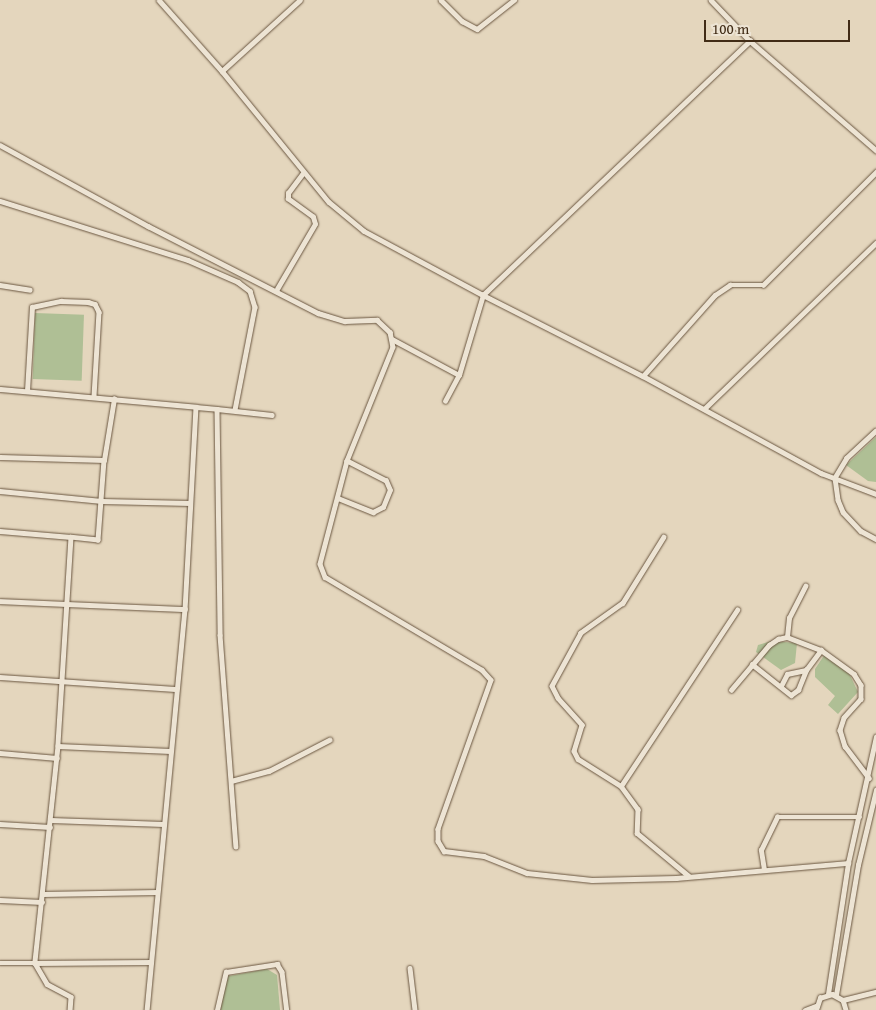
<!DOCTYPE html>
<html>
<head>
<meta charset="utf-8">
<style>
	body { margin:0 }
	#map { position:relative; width:876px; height:1010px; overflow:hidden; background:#e4d6bd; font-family:"Gentium Book Plus",serif }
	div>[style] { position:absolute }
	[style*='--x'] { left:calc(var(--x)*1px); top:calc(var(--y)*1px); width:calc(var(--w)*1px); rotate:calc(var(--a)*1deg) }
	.green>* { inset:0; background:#afbf95; transform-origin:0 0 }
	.roads { filter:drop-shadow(0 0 1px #6a5640) drop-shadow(0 0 1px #6a5640) }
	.lane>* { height:4.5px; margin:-2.25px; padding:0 2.25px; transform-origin:2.25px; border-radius:2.25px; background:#ede4d4 }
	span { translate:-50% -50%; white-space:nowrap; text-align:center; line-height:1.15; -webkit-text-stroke:4.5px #ede4d4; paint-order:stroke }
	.scale { position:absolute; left:704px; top:20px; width:146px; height:22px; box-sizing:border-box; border:2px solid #412c16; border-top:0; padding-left:6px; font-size:15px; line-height:18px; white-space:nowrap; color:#412c16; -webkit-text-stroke:4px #ede4d4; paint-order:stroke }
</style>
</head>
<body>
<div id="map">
	<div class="green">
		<div style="left:35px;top:313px;width:49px;height:66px;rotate:2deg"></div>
		<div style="clip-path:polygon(876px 437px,876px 482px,868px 481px,846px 465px)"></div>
		<div style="clip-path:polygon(772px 641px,797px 643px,795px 663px,781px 670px,756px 652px,758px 645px)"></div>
		<div style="clip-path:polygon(825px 654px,847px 669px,858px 692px,838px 714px,828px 705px,835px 696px,815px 677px,815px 669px)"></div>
		<div style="clip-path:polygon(267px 969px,277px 975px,280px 1010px,218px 1010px,223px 977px)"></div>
	</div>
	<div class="roads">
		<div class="lane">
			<div style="--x:159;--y:0;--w:95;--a:48.4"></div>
			<div style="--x:222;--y:71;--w:169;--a:50.8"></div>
			<div style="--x:329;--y:202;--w:45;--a:39.6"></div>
			<div style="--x:364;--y:231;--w:135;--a:28.3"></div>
			<div style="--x:483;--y:295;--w:369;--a:-43.6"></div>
			<div style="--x:441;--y:0;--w:30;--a:45"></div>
			<div style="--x:462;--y:21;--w:17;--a:28"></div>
			<div style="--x:477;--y:29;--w:47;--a:-38.1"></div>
			<div style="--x:711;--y:0;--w:57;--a:46.4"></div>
			<div style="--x:750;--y:41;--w:167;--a:40.9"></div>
			<div style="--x:222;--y:71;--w:105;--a:-42.3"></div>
			<div style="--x:0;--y:145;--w:169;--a:28.7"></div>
			<div style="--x:148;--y:226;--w:191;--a:27.1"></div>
			<div style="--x:318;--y:313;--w:28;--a:17"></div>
			<div style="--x:345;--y:321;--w:32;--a:-2"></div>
			<div style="--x:377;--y:320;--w:18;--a:43"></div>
			<div style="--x:390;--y:332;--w:15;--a:79"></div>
			<div style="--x:393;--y:347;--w:123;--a:112"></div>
			<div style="--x:347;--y:461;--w:106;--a:104.7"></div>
			<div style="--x:320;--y:564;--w:14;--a:69"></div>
			<div style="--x:325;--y:577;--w:182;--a:30.6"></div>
			<div style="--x:482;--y:670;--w:13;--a:48"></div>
			<div style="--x:491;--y:680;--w:158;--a:109.6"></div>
			<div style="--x:438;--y:829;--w:12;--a:90"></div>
			<div style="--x:438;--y:841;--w:12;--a:59"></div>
			<div style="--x:444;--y:851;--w:40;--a:7.1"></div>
			<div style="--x:484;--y:856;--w:46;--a:21.6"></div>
			<div style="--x:527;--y:873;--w:65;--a:6.1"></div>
			<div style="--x:592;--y:880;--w:84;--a:-1.4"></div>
			<div style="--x:676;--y:878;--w:173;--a:-5"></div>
			<div style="--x:0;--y:201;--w:197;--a:17.4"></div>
			<div style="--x:188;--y:260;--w:55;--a:23.7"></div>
			<div style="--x:238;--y:282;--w:15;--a:37"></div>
			<div style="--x:250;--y:291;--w:17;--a:73"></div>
			<div style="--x:255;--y:307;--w:105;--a:101"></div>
			<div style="--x:0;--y:285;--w:30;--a:9"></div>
			<div style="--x:277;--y:289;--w:75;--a:-59.7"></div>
			<div style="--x:315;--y:224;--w:7;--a:-106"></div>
			<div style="--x:313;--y:217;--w:31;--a:-144"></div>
			<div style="--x:288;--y:199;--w:6;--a:-90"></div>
			<div style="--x:288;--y:193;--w:25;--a:-53"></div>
			<div style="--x:392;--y:339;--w:76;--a:28.2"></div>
			<div style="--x:643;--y:376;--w:203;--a:28.6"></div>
			<div style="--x:821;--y:473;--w:59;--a:20.9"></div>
			<div style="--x:0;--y:389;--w:197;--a:5.2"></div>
			<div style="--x:196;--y:407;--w:202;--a:93.1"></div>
			<div style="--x:185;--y:609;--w:403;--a:95.4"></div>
			<div style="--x:27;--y:391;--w:84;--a:-86.6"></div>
			<div style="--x:32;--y:307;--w:30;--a:-12"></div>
			<div style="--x:61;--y:301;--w:27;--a:2"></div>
			<div style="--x:88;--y:302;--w:7;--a:16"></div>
			<div style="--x:95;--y:304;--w:9;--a:63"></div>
			<div style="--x:99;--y:312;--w:85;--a:93.4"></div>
			<div style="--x:445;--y:401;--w:30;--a:-62"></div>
			<div style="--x:459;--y:375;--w:84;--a:-73.3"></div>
			<div style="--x:483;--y:295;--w:179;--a:26.9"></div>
			<div style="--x:643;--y:376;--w:108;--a:-48.4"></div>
			<div style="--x:715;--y:295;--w:18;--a:-34"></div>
			<div style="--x:730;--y:285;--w:33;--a:0"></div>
			<div style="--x:763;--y:285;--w:160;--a:-45"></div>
			<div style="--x:196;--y:407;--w:21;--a:5"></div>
			<div style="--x:217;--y:409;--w:226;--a:89.2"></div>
			<div style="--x:220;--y:635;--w:212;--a:85.7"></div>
			<div style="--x:217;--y:409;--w:55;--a:6.2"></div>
			<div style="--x:704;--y:409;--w:239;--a:-44"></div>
			<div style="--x:876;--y:431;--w:40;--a:137"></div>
			<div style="--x:847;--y:458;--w:23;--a:121"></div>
			<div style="--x:835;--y:478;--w:22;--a:82"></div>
			<div style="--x:838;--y:500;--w:13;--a:67"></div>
			<div style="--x:843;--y:512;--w:26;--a:47"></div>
			<div style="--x:861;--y:531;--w:17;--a:28"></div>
			<div style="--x:0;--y:457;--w:104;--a:1.7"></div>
			<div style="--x:104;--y:460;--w:62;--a:-80.7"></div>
			<div style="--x:104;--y:460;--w:80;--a:94.3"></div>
			<div style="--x:98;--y:540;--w:27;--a:-174"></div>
			<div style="--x:71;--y:537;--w:209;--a:93.6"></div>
			<div style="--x:58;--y:746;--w:218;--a:96.1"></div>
			<div style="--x:35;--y:963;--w:116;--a:-0.5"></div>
			<div style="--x:0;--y:491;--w:102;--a:5.6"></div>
			<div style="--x:102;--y:501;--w:88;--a:1.3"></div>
			<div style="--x:338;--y:498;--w:38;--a:22"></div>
			<div style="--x:373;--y:512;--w:11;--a:-27"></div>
			<div style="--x:383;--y:507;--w:18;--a:-68"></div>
			<div style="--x:390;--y:490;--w:10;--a:-114"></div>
			<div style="--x:386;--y:481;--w:44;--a:-152.9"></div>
			<div style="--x:0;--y:531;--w:71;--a:4.8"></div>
			<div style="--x:664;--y:537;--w:78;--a:121.8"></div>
			<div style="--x:623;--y:603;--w:52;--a:144.5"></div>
			<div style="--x:581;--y:633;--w:60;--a:118.7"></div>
			<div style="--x:552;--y:686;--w:13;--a:63"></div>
			<div style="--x:558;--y:698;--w:36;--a:48"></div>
			<div style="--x:582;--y:725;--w:27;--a:107"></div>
			<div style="--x:574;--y:751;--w:9;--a:63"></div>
			<div style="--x:578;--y:759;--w:51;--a:32.1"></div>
			<div style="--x:621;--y:786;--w:29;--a:54"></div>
			<div style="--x:638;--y:809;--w:24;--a:92"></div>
			<div style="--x:637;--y:833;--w:67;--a:39.6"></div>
			<div style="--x:0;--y:601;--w:185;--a:2.5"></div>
			<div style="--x:787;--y:637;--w:19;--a:-84"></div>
			<div style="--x:789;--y:618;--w:36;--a:-63"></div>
			<div style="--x:752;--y:664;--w:50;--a:38.5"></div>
			<div style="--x:791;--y:695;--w:9;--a:-36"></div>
			<div style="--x:798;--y:690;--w:22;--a:-68"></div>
			<div style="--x:806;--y:670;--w:25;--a:-53"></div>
			<div style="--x:0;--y:677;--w:175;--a:3.9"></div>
			<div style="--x:781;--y:686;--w:13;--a:-63"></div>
			<div style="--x:787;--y:674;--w:19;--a:-12"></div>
			<div style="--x:731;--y:690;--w:59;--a:-49.8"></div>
			<div style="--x:769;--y:645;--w:11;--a:-34"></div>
			<div style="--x:778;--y:639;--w:9;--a:-13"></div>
			<div style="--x:787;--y:637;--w:36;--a:21"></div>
			<div style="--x:821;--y:650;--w:41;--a:36"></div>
			<div style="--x:854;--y:674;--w:13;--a:58"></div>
			<div style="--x:861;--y:685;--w:14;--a:90"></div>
			<div style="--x:861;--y:699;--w:25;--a:132"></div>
			<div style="--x:844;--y:718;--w:13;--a:108"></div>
			<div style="--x:840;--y:730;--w:17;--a:73"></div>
			<div style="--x:845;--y:746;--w:40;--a:53"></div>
			<div style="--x:58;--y:746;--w:112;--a:2.6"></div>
			<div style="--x:0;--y:753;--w:57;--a:5"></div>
			<div style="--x:231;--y:781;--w:39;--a:-15"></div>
			<div style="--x:269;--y:771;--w:68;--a:-27.3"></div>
			<div style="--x:621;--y:786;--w:211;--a:-56.6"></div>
			<div style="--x:51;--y:820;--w:112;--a:2"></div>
			<div style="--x:0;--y:824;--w:50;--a:3.4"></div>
			<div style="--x:764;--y:870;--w:20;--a:-99"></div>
			<div style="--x:761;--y:850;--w:37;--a:-64"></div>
			<div style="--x:777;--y:817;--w:83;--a:0"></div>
			<div style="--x:43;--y:894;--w:114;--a:-1"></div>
			<div style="--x:0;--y:900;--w:42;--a:2.7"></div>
			<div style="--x:0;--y:963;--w:35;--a:0"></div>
			<div style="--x:35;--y:963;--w:24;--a:60"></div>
			<div style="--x:47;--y:984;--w:27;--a:28"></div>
			<div style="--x:71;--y:997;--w:13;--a:94"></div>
			<div style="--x:410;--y:968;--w:42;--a:83.2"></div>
			<div style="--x:828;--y:994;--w:133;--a:-81.3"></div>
			<div style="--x:848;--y:863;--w:129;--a:-77.5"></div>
			<div style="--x:836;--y:995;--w:132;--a:-80.4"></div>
			<div style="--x:858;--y:865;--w:77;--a:-76.5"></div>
			<div style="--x:843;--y:1000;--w:34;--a:-14"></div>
			<div style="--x:217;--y:1010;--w:39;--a:-77"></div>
			<div style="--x:226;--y:972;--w:52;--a:-8.9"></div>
			<div style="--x:277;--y:964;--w:9;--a:58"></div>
			<div style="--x:282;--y:972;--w:38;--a:83"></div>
			<div style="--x:805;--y:1010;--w:12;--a:-20"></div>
			<div style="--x:816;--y:1010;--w:13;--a:-72"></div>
			<div style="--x:820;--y:998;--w:13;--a:-18"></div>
			<div style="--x:832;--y:994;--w:13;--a:29"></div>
			<div style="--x:843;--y:1000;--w:10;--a:73"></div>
		</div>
	</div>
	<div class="scale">100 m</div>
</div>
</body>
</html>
